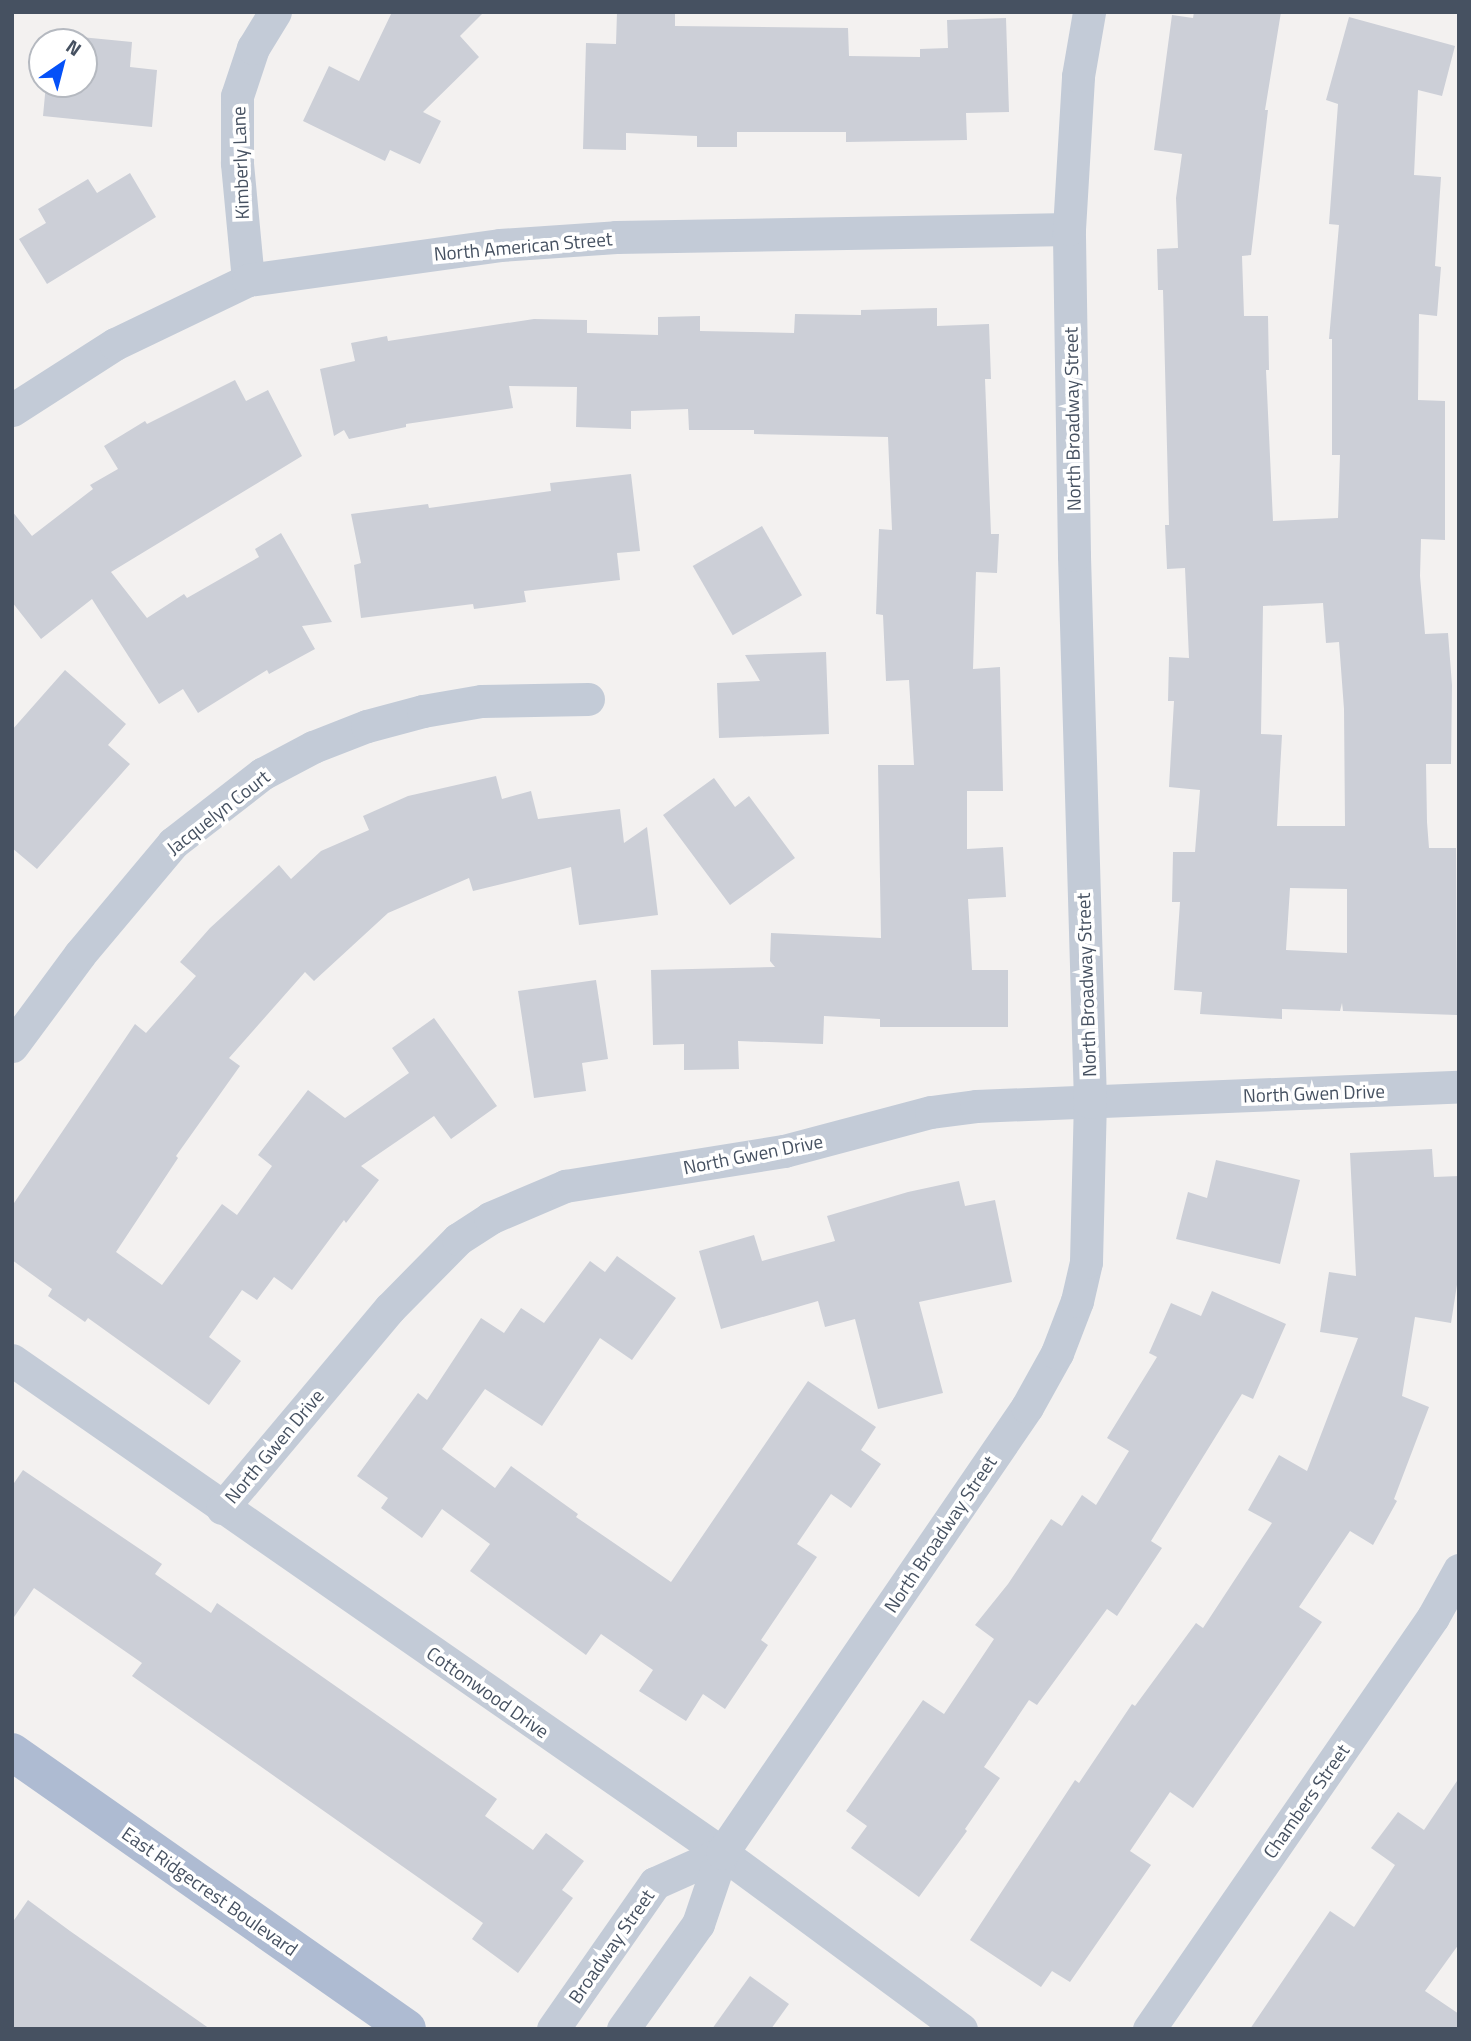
<!DOCTYPE html>
<html>
<head>
<meta charset="utf-8">
<style>
	body { margin:0 }
	#map { position:relative; width:1471px; height:2041px; overflow:hidden; background:#f3f1f0; font-family:"Titillium Web",sans-serif }
	div>[style] { position:absolute }
	[style*='--x'] { left:calc(var(--x)*1px); top:calc(var(--y)*1px); width:calc(var(--w)*1px); rotate:calc(var(--a)*1deg) }
	.building>* { inset:0; background:#cccfd7; transform-origin:0 0 }
	.minor>* { height:33px; margin:-16.5px; padding:0 16.5px; transform-origin:16.5px; border-radius:16.5px; background:#c3cbd7 }
	.primary>* { height:38px; margin:-19px; padding:0 19px; transform-origin:19px; border-radius:19px; background:#aebbd2 }
	span { translate:-50% -50%; white-space:nowrap; text-align:center; line-height:1.15; -webkit-text-stroke:7px #fff; paint-order:stroke }
	.street-label { font-size:19px; color:#465161 }
	.frame { position:absolute; inset:0; border:14px solid #465161; pointer-events:none }
	.north { position:absolute; left:28px; top:28px; width:70px; height:70px; box-sizing:border-box; background:#fff; border:2px solid #b5b9c0; border-radius:50%; rotate:35deg; font-size:19px; font-weight:700; line-height:28px; text-align:center; color:#465161 }
	.north::after { content:''; display:block; margin:auto; width:24px; height:32px; background:#0551f8; clip-path:polygon(50% 0,100% 100%,50% 72%,0 100%) }
</style>
</head>
<body>
<div id="map">
	<div class="building">
		<div style="clip-path:polygon(392px 12px,484px 12px,460px 36px,479px 57px,423px 112px,441px 121px,420px 164px,390px 150px,385px 161px,303px 121px,329px 66px,359px 81px)"></div>
		<div style="clip-path:polygon(617px 12px,675px 12px,675px 26px,848px 28px,849px 56px,920px 57px,920px 49px,948px 48px,947px 20px,1006px 18px,1009px 112px,966px 113px,967px 140px,846px 142px,846px 132px,737px 132px,737px 147px,697px 147px,697px 136px,626px 133px,626px 150px,583px 149px,586px 43px,616px 44px)"></div>
		<div style="clip-path:polygon(evenodd,1194px 12px,1281px 12px,1265px 110px,1268px 110px,1251px 255px,1242px 256px,1244px 316px,1268px 316px,1269px 370px,1266px 370px,1273px 521px,1338px 518px,1340px 455px,1332px 455px,1332px 339px,1329px 339px,1339px 225px,1329px 224px,1338px 104px,1326px 100px,1349px 17px,1455px 46px,1442px 96px,1418px 90px,1414px 175px,1441px 177px,1435px 266px,1441px 267px,1437px 316px,1419px 314px,1418px 400px,1445px 401px,1445px 540px,1421px 539px,1420px 576px,1425px 634px,1448px 633px,1452px 685px,1451px 764px,1426px 764px,1427px 822px,1429px 848px,1456px 848px,1457px 1015px,1343px 1011px,1342px 1003px,1340px 1011px,1282px 1009px,1282px 1019px,1200px 1014px,1202px 992px,1174px 990px,1180px 902px,1172px 902px,1173px 852px,1195px 852px,1200px 790px,1169px 787px,1174px 701px,1168px 701px,1169px 657px,1189px 658px,1185px 568px,1167px 569px,1165px 525px,1169px 525px,1163px 290px,1158px 290px,1157px 249px,1178px 248px,1176px 198px,1182px 154px,1154px 150px,1172px 15px,1193px 18px,1194px 12px,1323px 603px,1326px 643px,1339px 642px,1344px 709px,1345px 826px,1277px 826px,1282px 735px,1261px 734px,1263px 606px,1323px 603px,1194px 12px,1290px 888px,1347px 889px,1347px 953px,1286px 950px,1290px 888px)"></div>
		<div style="clip-path:polygon(50px 34px,132px 42px,130px 67px,157px 70px,152px 127px,43px 116px,46px 84px,84px 84px,84px 42px,50px 42px)"></div>
		<div style="clip-path:polygon(130px 173px,156px 217px,47px 284px,19px 239px,46px 223px,38px 209px,88px 179px,97px 193px)"></div>
		<div style="clip-path:polygon(937px 308px,937px 326px,989px 324px,991px 379px,985px 379px,991px 534px,999px 534px,997px 573px,976px 572px,973px 669px,1000px 667px,1003px 791px,967px 791px,967px 849px,1003px 847px,1006px 897px,968px 899px,972px 970px,1008px 970px,1008px 1027px,880px 1027px,880px 1019px,824px 1016px,823px 1044px,738px 1041px,739px 1069px,684px 1070px,684px 1044px,653px 1045px,651px 970px,775px 967px,770px 961px,771px 933px,881px 938px,878px 765px,914px 765px,909px 680px,886px 681px,883px 615px,876px 614px,879px 529px,892px 530px,888px 437px,754px 434px,754px 430px,689px 430px,688px 409px,631px 411px,631px 429px,576px 427px,577px 387px,509px 386px,513px 408px,406px 424px,406px 427px,349px 439px,344px 430px,334px 436px,320px 369px,355px 361px,351px 343px,387px 336px,388px 341px,534px 319px,587px 320px,587px 333px,658px 335px,658px 317px,700px 316px,700px 331px,794px 333px,795px 314px,861px 315px,861px 310px)"></div>
		<div style="clip-path:polygon(235px 380px,246px 401px,268px 390px,302px 456px,111px 572px,147px 618px,184px 594px,187px 598px,259px 557px,255px 549px,281px 533px,332px 622px,302px 626px,315px 649px,269px 674px,267px 670px,198px 713px,183px 689px,159px 704px,92px 599px,41px 639px,12px 602px,12px 511px,32px 536px,93px 489px,90px 485px,118px 469px,104px 446px,145px 421px,147px 424px)"></div>
		<div style="clip-path:polygon(631px 474px,640px 551px,617px 553px,620px 580px,524px 591px,526px 602px,474px 609px,473px 604px,361px 618px,354px 565px,361px 563px,351px 514px,428px 504px,429px 508px,551px 491px,550px 483px)"></div>
		<div style="left:762px;top:526px;width:80px;height:80px;rotate:60deg"></div>
		<div style="clip-path:polygon(826px 652px,829px 734px,719px 738px,717px 683px,760px 681px,745px 655px)"></div>
		<div style="clip-path:polygon(65px 670px,126px 724px,108px 745px,130px 764px,37px 869px,12px 848px,12px 730px)"></div>
		<div style="clip-path:polygon(496px 776px,502px 799px,531px 791px,538px 819px,620px 809px,624px 843px,647px 827px,658px 915px,579px 925px,571px 867px,473px 891px,469px 878px,388px 913px,314px 981px,305px 972px,229px 1058px,240px 1066px,176px 1156px,178px 1158px,116px 1252px,162px 1285px,222px 1204px,237px 1215px,272px 1166px,258px 1155px,308px 1090px,345px 1118px,409px 1073px,392px 1048px,434px 1018px,497px 1106px,451px 1139px,434px 1116px,361px 1166px,379px 1180px,346px 1223px,344px 1220px,292px 1290px,274px 1277px,257px 1300px,242px 1290px,209px 1337px,241px 1361px,209px 1405px,88px 1318px,85px 1322px,48px 1296px,52px 1289px,12px 1260px,12px 1206px,135px 1024px,146px 1033px,196px 976px,180px 962px,210px 928px,279px 865px,291px 879px,321px 851px,369px 830px,363px 816px,408px 796px)"></div>
		<div style="clip-path:polygon(714px 778px,735px 807px,749px 796px,795px 858px,730px 905px,663px 815px)"></div>
		<div style="clip-path:polygon(596px 980px,608px 1059px,582px 1063px,586px 1091px,534px 1098px,518px 991px)"></div>
		<div style="clip-path:polygon(1432px 1149px,1434px 1177px,1459px 1176px,1459px 1272px,1451px 1323px,1415px 1317px,1402px 1396px,1429px 1407px,1394px 1499px,1397px 1501px,1373px 1545px,1350px 1531px,1299px 1607px,1322px 1622px,1193px 1808px,1170px 1792px,1130px 1851px,1151px 1865px,1070px 1982px,1052px 1971px,1041px 1987px,970px 1940px,1075px 1780px,1079px 1783px,1132px 1704px,1135px 1706px,1196px 1623px,1203px 1628px,1272px 1523px,1248px 1510px,1279px 1455px,1307px 1471px,1358px 1338px,1320px 1332px,1329px 1272px,1356px 1276px,1350px 1153px)"></div>
		<div style="clip-path:polygon(1216px 1160px,1300px 1180px,1280px 1264px,1176px 1239px,1188px 1192px,1207px 1198px)"></div>
		<div style="clip-path:polygon(959px 1181px,965px 1206px,995px 1200px,1012px 1282px,919px 1302px,943px 1393px,878px 1409px,855px 1319px,825px 1327px,818px 1301px,721px 1329px,699px 1251px,754px 1235px,762px 1261px,835px 1241px,827px 1216px,908px 1192px)"></div>
		<div style="clip-path:polygon(617px 1256px,676px 1298px,632px 1360px,600px 1338px,542px 1426px,485px 1389px,442px 1449px,495px 1488px,511px 1466px,578px 1514px,576px 1517px,671px 1582px,808px 1381px,876px 1427px,861px 1450px,881px 1464px,851px 1508px,831px 1494px,797px 1544px,817px 1557px,761px 1640px,768px 1645px,725px 1709px,703px 1694px,686px 1721px,639px 1691px,653px 1670px,601px 1634px,586px 1655px,470px 1571px,490px 1544px,442px 1509px,422px 1538px,381px 1508px,388px 1498px,357px 1476px,418px 1393px,427px 1400px,481px 1318px,504px 1333px,521px 1308px,544px 1323px,590px 1261px,605px 1272px)"></div>
		<div style="clip-path:polygon(1212px 1291px,1286px 1324px,1253px 1399px,1242px 1394px,1151px 1541px,1162px 1548px,1117px 1616px,1107px 1609px,1037px 1705px,1029px 1700px,984px 1767px,1000px 1778px,965px 1829px,967px 1831px,919px 1897px,851px 1848px,867px 1826px,846px 1811px,923px 1700px,944px 1714px,994px 1639px,975px 1625px,1008px 1584px,1051px 1519px,1062px 1526px,1082px 1495px,1096px 1505px,1129px 1451px,1107px 1438px,1157px 1357px,1149px 1353px,1171px 1303px,1201px 1316px)"></div>
		<div style="clip-path:polygon(23px 1470px,162px 1564px,155px 1574px,211px 1613px,217px 1603px,497px 1799px,485px 1816px,533px 1850px,546px 1833px,584px 1861px,562px 1890px,573px 1898px,518px 1973px,472px 1939px,483px 1923px,132px 1676px,142px 1663px,34px 1588px,12px 1620px,12px 1486px)"></div>
		<div style="clip-path:polygon(1459px 1778px,1459px 1944px,1425px 1991px,1459px 2014px,1459px 2029px,1250px 2029px,1330px 1911px,1354px 1927px,1395px 1865px,1371px 1848px,1398px 1812px,1424px 1830px)"></div>
		<div style="clip-path:polygon(28px 1900px,70px 1931px,210px 2029px,12px 2029px,12px 1923px)"></div>
		<div style="clip-path:polygon(750px 1976px,789px 2004px,771px 2029px,712px 2029px)"></div>
	</div>
	<div class="minor">
		<div style="--x:248;--y:280;--w:118;--a:-95.4"></div>
		<div style="--x:237;--y:163;--w:67;--a:-90"></div>
		<div style="--x:237;--y:96;--w:51;--a:-71.6"></div>
		<div style="--x:253;--y:48;--w:42;--a:-58.6"></div>
		<div style="--x:12;--y:410;--w:122;--a:-32.7"></div>
		<div style="--x:115;--y:344;--w:148;--a:-25.7"></div>
		<div style="--x:248;--y:280;--w:254;--a:-7.9"></div>
		<div style="--x:500;--y:245;--w:116;--a:-3.9"></div>
		<div style="--x:616;--y:237;--w:453;--a:-1"></div>
		<div style="--x:12;--y:1046;--w:114;--a:-53.5"></div>
		<div style="--x:80;--y:954;--w:145;--a:-50"></div>
		<div style="--x:173;--y:843;--w:113;--a:-37.8"></div>
		<div style="--x:262;--y:774;--w:58;--a:-27.9"></div>
		<div style="--x:313;--y:747;--w:58;--a:-21.3"></div>
		<div style="--x:367;--y:726;--w:58;--a:-15"></div>
		<div style="--x:423;--y:711;--w:59;--a:-9.8"></div>
		<div style="--x:481;--y:701;--w:107;--a:-1.1"></div>
		<div style="--x:12;--y:1360;--w:864;--a:34.77"></div>
		<div style="--x:722;--y:1853;--w:297;--a:36.4"></div>
		<div style="--x:222;--y:1508;--w:261;--a:-50"></div>
		<div style="--x:390;--y:1308;--w:97;--a:-45.4"></div>
		<div style="--x:458;--y:1239;--w:38;--a:-33"></div>
		<div style="--x:490;--y:1218;--w:82;--a:-23.1"></div>
		<div style="--x:565;--y:1186;--w:222;--a:-9.1"></div>
		<div style="--x:784;--y:1151;--w:152;--a:-14.9"></div>
		<div style="--x:931;--y:1112;--w:45;--a:-7.6"></div>
		<div style="--x:976;--y:1106;--w:483;--a:-2.3"></div>
		<div style="--x:553;--y:2029;--w:178;--a:-55.1"></div>
		<div style="--x:655;--y:1883;--w:73;--a:-24.1"></div>
		<div style="--x:623;--y:2029;--w:129;--a:-54.5"></div>
		<div style="--x:698;--y:1924;--w:75;--a:-71.3"></div>
		<div style="--x:722;--y:1853;--w:540;--a:-55.63"></div>
		<div style="--x:1027;--y:1407;--w:62;--a:-60.9"></div>
		<div style="--x:1057;--y:1353;--w:56;--a:-69"></div>
		<div style="--x:1077;--y:1301;--w:40;--a:-77"></div>
		<div style="--x:1086;--y:1262;--w:160;--a:-88.6"></div>
		<div style="--x:1090;--y:1102;--w:547;--a:-91.68"></div>
		<div style="--x:1074;--y:555;--w:326;--a:-90.9"></div>
		<div style="--x:1069;--y:229;--w:153;--a:-86.6"></div>
		<div style="--x:1078;--y:76;--w:65;--a:-80.2"></div>
		<div style="--x:1149;--y:2029;--w:500;--a:-55.42"></div>
		<div style="--x:1433;--y:1617;--w:54;--a:-61"></div>
	</div>
	<div class="primary">
		<div style="--x:12;--y:1752;--w:482;--a:35"></div>
	</div>
	<div class="street-label">
		<span style="left:240px;top:163px;rotate:-92deg">Kimberly Lane</span>
		<span style="left:523px;top:246px;rotate:-5deg">North American Street</span>
		<span style="left:1072px;top:419px;rotate:-91deg">North Broadway Street</span>
		<span style="left:218px;top:812px;rotate:-38deg">Jacquelyn Court</span>
		<span style="left:1086px;top:985px;rotate:-92deg">North Broadway Street</span>
		<span style="left:1314px;top:1093px;rotate:-2deg">North Gwen Drive</span>
		<span style="left:753px;top:1154px;rotate:-11deg">North Gwen Drive</span>
		<span style="left:274px;top:1446px;rotate:-50deg">North Gwen Drive</span>
		<span style="left:940px;top:1534px;rotate:-56deg">North Broadway Street</span>
		<span style="left:488px;top:1692px;rotate:35deg">Cottonwood Drive</span>
		<span style="left:1306px;top:1801px;rotate:-55deg">Chambers Street</span>
		<span style="left:210px;top:1891px;rotate:35deg">East Ridgecrest Boulevard</span>
		<span style="left:611px;top:1946px;rotate:-55deg">Broadway Street</span>
	</div>
	<div class="frame"></div>
	<div class="north">N</div>
</div>
</body>
</html>
